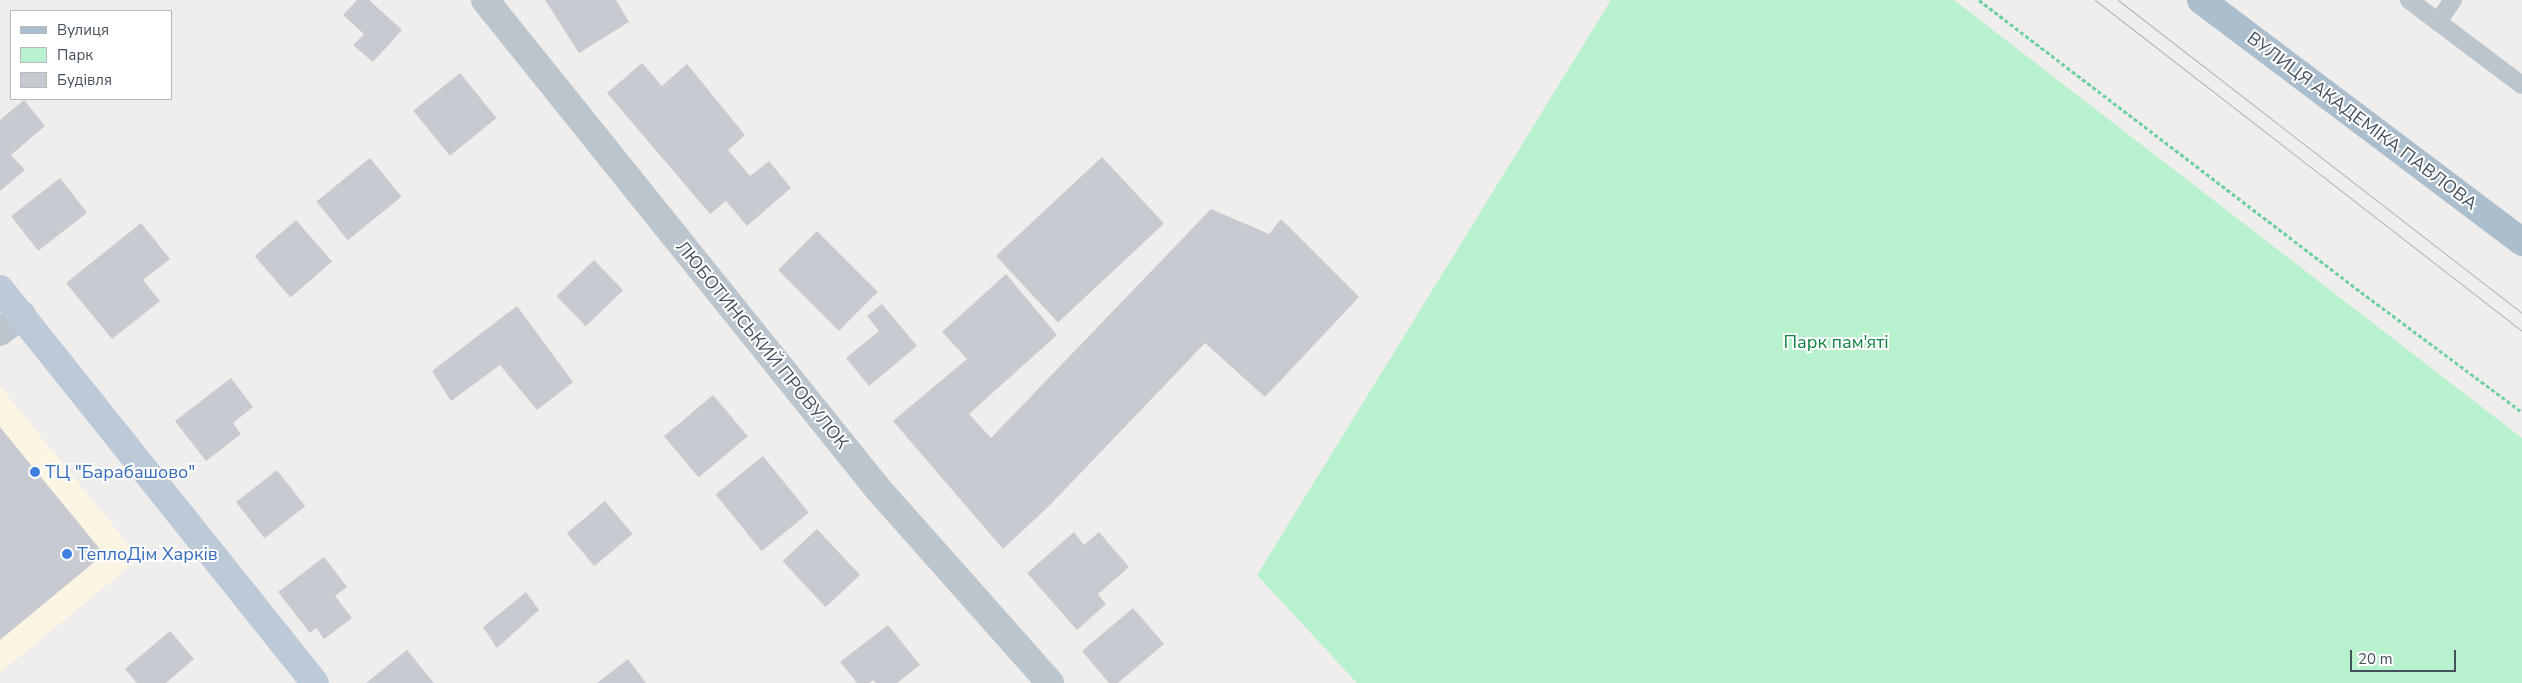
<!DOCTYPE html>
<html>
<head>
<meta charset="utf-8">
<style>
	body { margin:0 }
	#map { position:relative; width:2522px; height:683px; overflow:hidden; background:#f0eded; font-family:"Nunito Sans",sans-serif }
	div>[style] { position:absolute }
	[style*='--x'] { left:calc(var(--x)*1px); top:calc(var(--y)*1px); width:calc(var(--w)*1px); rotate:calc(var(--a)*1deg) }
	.commercial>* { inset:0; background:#fdf5e4 }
	.green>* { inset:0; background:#b8f1cd }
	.building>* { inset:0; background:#c7cad0; transform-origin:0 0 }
	.path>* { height:3px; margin-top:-1.5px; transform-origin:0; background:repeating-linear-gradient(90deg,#6ed19e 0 4px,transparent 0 6.5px) }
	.service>* { height:18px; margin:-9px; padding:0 9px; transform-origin:9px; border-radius:9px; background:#bac5cd }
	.minor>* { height:28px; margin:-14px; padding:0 14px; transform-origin:14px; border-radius:14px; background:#bac5cd }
	.secondary>* { height:28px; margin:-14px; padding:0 14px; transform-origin:14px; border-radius:14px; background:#bcc9d6 }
	.primary>* { height:28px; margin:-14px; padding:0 14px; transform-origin:14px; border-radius:14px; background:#abbece }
	.tram>* { height:1px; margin:-0.5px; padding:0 0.5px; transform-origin:0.5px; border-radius:0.5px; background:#afb3b8 }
	.dots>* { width:14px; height:14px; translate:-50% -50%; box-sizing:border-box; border:2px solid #fff; border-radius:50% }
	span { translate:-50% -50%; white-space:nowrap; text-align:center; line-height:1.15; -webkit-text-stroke:4px #fff; paint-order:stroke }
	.street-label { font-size:18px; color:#44515c }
	.park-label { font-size:18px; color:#118146 }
	.shop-label { font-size:18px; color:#366cbe }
	.left { translate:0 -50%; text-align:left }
	.legend { position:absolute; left:10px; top:10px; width:162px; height:90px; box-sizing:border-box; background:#fff; border:1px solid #b4b9be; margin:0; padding:6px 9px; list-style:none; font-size:15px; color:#44515c }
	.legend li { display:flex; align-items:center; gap:10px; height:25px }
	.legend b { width:25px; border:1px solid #b4b9be }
	.scale { position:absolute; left:2350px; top:650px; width:106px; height:22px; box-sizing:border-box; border:2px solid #44515c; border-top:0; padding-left:6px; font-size:15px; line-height:18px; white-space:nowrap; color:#44515c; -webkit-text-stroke:4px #fff; paint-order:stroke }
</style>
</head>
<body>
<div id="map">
	<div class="commercial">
		<div style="clip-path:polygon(0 386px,139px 558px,0 673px)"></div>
	</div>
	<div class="green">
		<div style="clip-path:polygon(1611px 0,1954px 0,2522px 438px,2522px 683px,1357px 683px,1257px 575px)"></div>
	</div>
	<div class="building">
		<div style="clip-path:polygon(357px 0,369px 0,402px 30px,373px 62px,353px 45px,364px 34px,343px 15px)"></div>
		<div style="clip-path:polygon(545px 0,616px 0,629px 22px,579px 53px)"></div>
		<div style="clip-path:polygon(642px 63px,662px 86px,687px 64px,745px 135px,728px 150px,750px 176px,769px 161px,791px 188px,747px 226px,726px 201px,710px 214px,607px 93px)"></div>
		<div style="left:460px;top:73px;width:58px;height:60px;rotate:51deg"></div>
		<div style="clip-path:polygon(24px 100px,45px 126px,11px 155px,25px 170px,0 191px,0 120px)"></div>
		<div style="left:1102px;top:157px;width:91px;height:145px;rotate:47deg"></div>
		<div style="left:370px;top:158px;width:50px;height:69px;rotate:51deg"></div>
		<div style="left:60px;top:178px;width:44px;height:62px;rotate:52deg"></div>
		<div style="clip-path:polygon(1211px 209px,1269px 234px,1281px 219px,1359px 297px,1265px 397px,1205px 343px,1050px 505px,1003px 549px,893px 421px,967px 359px,942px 332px,1006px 274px,1057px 335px,969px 414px,991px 438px)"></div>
		<div style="left:296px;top:220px;width:55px;height:55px;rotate:49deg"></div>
		<div style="clip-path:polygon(141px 223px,170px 259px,143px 280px,160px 301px,112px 339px,66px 283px)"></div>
		<div style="left:817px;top:231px;width:86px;height:55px;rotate:45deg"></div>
		<div style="left:594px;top:260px;width:42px;height:52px;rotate:46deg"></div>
		<div style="clip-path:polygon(882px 304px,917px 346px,869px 386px,846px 358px,879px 331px,867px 316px)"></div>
		<div style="clip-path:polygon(517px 306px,573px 382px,537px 410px,500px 365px,451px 401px,432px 371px)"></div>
		<div style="clip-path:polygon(231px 378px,253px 407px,233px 423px,241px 434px,206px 461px,175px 421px)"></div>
		<div style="left:713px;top:395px;width:54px;height:64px;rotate:50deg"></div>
		<div style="clip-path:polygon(0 427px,104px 554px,0 640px)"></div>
		<div style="left:763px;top:456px;width:73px;height:61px;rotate:51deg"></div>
		<div style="left:277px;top:470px;width:46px;height:52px;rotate:52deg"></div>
		<div style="left:605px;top:501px;width:43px;height:50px;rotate:50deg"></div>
		<div style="left:817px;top:529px;width:63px;height:47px;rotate:47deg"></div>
		<div style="clip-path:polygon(1074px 532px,1084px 545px,1099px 532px,1129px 567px,1098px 594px,1106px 604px,1077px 630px,1027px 573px)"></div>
		<div style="clip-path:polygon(324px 557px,347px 587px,335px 596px,352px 618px,324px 639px,316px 628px,310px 633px,278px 592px)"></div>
		<div style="clip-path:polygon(526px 592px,539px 610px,497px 648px,483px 627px)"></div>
		<div style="clip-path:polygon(1133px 608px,1164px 644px,1118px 683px,1109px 683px,1082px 651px)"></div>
		<div style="clip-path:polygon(888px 625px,920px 665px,897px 683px,876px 683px,873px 680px,869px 683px,857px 683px,840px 662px)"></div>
		<div style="clip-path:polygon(170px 631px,194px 659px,166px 683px,137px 683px,125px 669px)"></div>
		<div style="clip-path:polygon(407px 650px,434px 683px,366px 683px)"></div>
		<div style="clip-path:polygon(628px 659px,646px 683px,597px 683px)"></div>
	</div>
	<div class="path">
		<div style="--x:1979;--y:0;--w:481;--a:37.4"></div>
		<div style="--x:2361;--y:292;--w:201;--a:36.7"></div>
	</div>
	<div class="service">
		<div style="--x:2409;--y:0;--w:141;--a:37"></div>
		<div style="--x:2438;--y:22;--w:27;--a:-56"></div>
	</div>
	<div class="minor">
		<div style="--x:485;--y:0;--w:627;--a:51.21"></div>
		<div style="--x:878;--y:489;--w:259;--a:48.4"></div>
		<div style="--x:0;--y:332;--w:28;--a:-38"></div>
	</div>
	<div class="secondary">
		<div style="--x:0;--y:289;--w:504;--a:51.36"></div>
	</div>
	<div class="primary">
		<div style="--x:2201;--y:0;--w:402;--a:37"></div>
	</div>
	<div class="tram">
		<div style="--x:2095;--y:0;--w:540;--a:37.78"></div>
		<div style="--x:2118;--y:0;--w:511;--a:37.77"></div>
	</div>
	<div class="dots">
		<div style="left:35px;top:472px;background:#3f7fe0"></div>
		<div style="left:67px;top:554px;background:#3f7fe0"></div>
	</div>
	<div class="street-label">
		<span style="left:2362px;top:121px;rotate:37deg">ВУЛИЦЯ АКАДЕМІКА ПАВЛОВА</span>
		<span style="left:762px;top:345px;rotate:51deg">ЛЮБОТИНСЬКИЙ ПРОВУЛОК</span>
	</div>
	<div class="park-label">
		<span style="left:1836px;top:342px">Парк пам'яті</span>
	</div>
	<div class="shop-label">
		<span class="left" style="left:45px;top:472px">ТЦ "Барабашово"</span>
		<span class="left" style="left:77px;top:554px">ТеплоДім Харків</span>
	</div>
	<ul class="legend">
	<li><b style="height:6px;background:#abbece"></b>Вулиця</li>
	<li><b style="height:14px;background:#b8f1cd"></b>Парк</li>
	<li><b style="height:14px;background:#c7cad0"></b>Будівля</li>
	</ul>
	<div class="scale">20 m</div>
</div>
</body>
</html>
